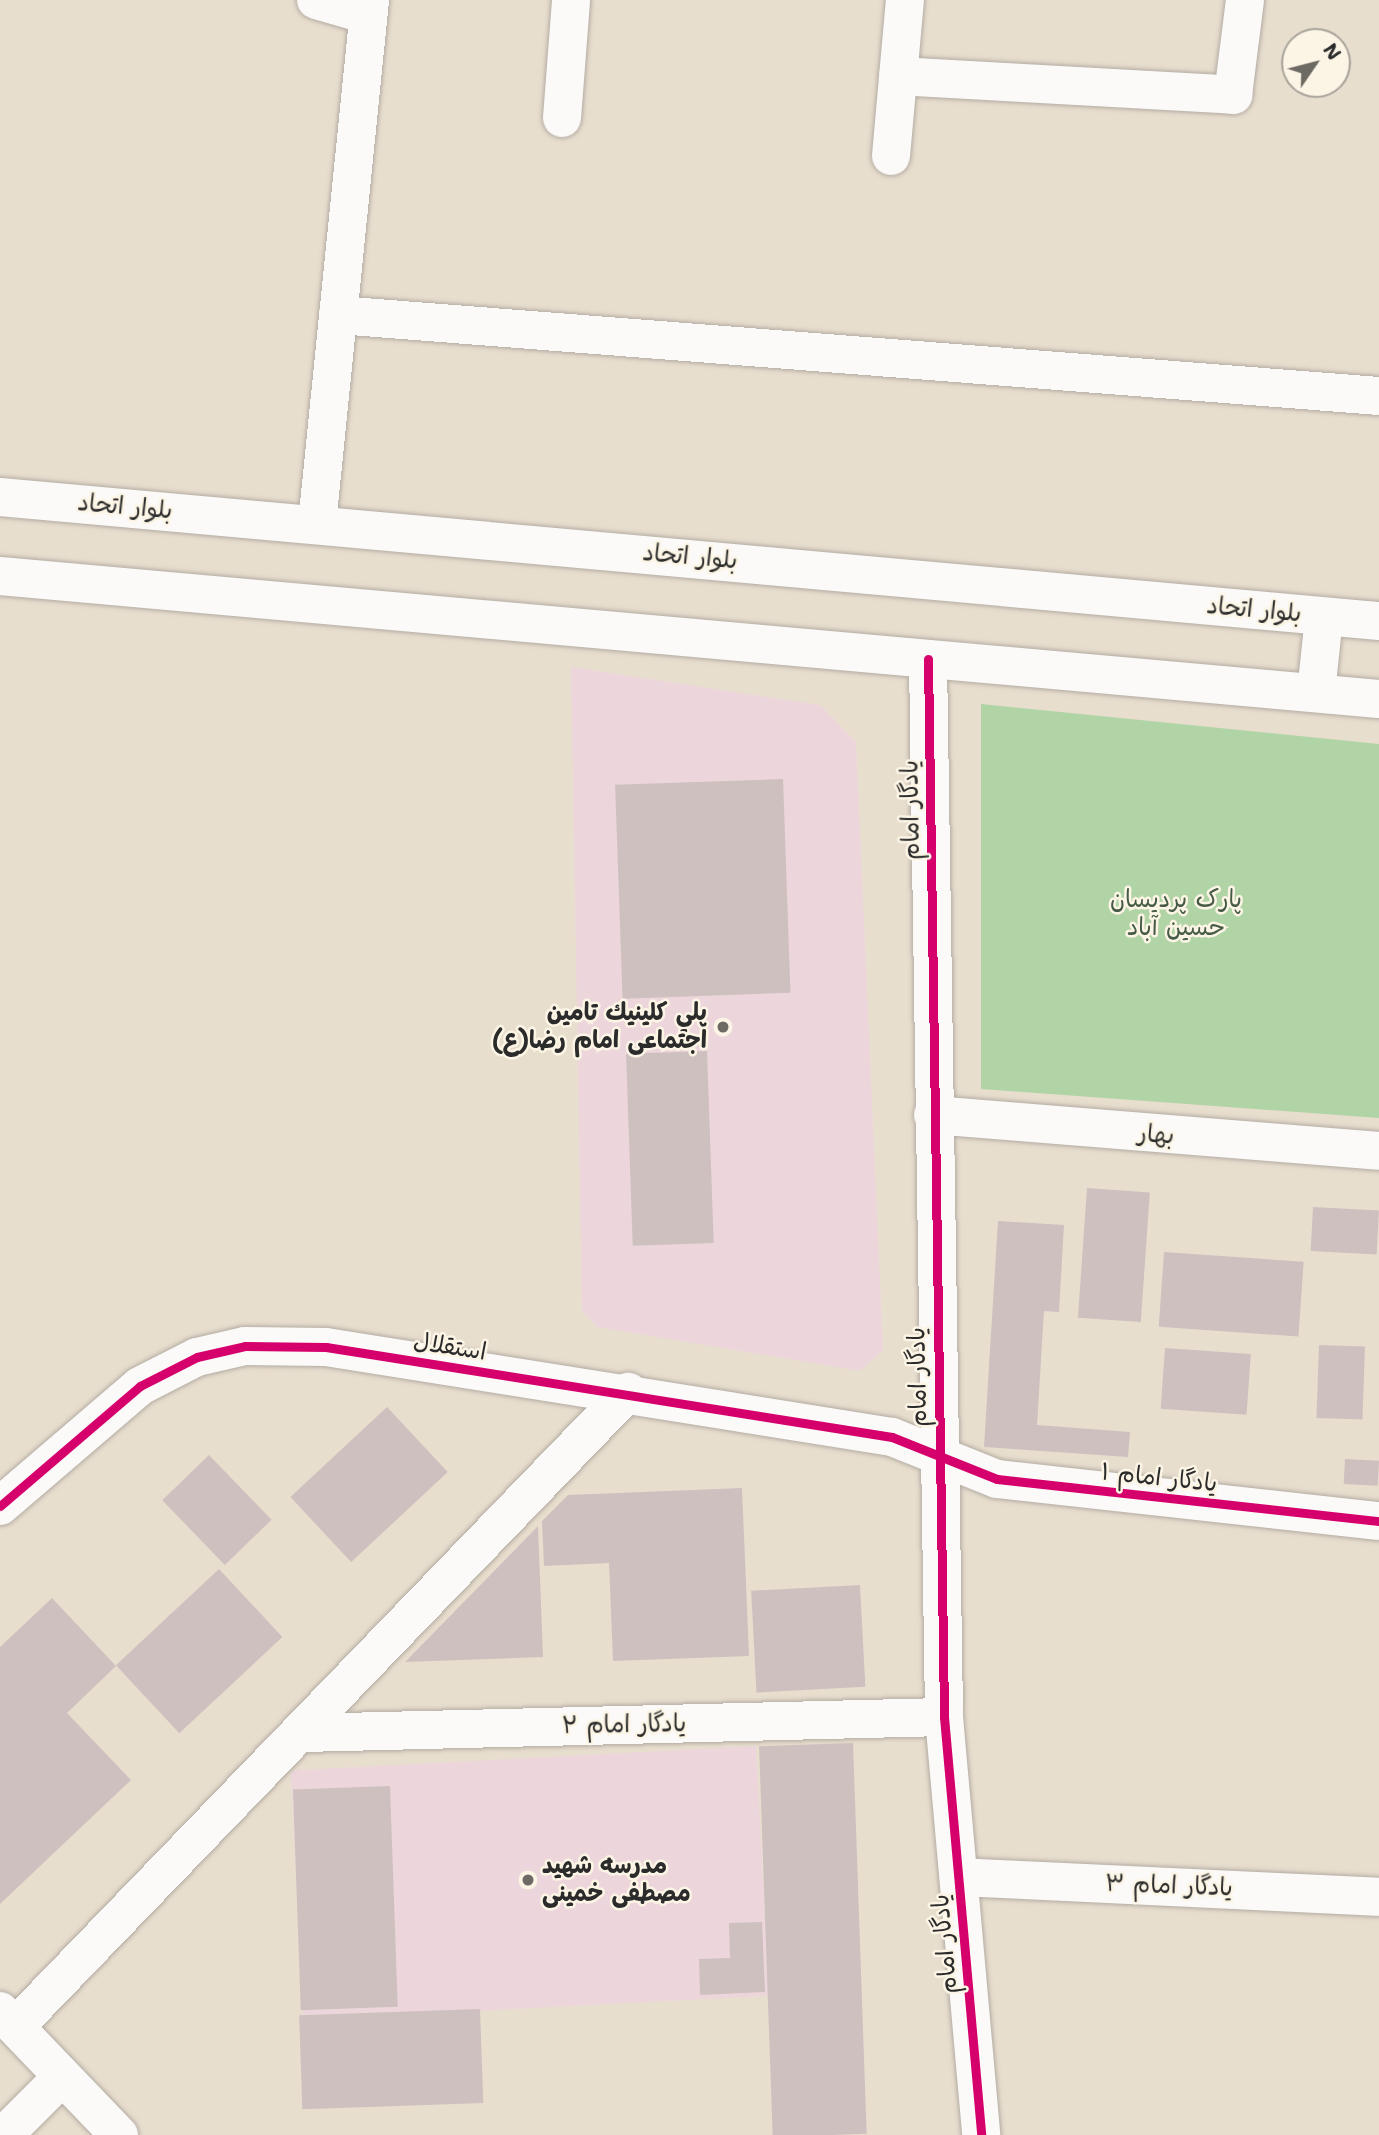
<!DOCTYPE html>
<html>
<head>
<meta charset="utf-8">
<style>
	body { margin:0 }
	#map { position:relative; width:1379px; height:2135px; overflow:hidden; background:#e8dece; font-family:"Shantell Sans","Playpen Sans Arabic",sans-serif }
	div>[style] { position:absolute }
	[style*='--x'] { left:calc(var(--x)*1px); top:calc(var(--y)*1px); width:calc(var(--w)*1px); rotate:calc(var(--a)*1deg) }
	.built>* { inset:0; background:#ecd6db; transform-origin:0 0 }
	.green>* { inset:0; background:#b1d4a6 }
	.building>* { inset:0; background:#cec0bf; transform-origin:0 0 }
	.roads { filter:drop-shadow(0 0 2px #b3aca3) drop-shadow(0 0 2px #b3aca3) }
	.minor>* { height:38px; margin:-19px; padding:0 19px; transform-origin:19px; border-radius:19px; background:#fcfaf8 }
	.tertiary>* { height:38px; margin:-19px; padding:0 19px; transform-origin:19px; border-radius:19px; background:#fcfaf8 }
	.cycleway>* { height:9px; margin:-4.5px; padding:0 4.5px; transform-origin:4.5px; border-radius:4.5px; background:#d6006c }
	.dots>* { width:19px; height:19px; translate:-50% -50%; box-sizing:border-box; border:4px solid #fcf5e5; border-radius:50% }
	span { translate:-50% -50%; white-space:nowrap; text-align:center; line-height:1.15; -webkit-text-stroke:5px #fcf5e5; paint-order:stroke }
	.street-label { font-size:24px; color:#2b2b2b }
	.park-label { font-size:24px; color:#465b46 }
	.poi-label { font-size:24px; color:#2b2b2b; font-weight:700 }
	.right { translate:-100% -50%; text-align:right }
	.left { translate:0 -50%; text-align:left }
	.north { position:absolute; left:1281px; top:28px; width:70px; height:70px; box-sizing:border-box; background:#fcf5e5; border:2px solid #a8a49b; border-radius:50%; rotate:55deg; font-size:19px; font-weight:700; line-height:28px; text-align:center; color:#2b2b2b }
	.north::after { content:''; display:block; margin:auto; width:24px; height:32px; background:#6d6a64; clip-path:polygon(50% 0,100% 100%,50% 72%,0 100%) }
</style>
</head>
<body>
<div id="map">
	<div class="built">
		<div style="clip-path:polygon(571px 667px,820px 705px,856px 742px,883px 1350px,860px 1371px,597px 1327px,582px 1311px)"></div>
		<div style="left:756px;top:1746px;width:250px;height:466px;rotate:87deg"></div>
	</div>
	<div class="green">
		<div style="clip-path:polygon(981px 704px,1379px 744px,1379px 1118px,981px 1089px)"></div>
	</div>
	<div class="building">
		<div style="left:783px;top:779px;width:214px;height:168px;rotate:88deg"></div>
		<div style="left:707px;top:1051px;width:192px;height:81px;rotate:88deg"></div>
		<div style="left:1087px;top:1188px;width:63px;height:130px;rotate:4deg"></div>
		<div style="left:1313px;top:1207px;width:66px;height:44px;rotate:3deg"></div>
		<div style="clip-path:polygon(998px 1221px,1064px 1225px,1059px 1312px,1044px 1311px,1037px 1425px,1130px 1432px,1128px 1457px,984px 1447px)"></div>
		<div style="left:1164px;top:1252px;width:140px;height:75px;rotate:4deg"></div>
		<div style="left:1319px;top:1345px;width:46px;height:73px;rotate:2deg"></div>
		<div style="left:1165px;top:1348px;width:86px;height:61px;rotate:4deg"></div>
		<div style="left:387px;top:1407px;width:89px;height:132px;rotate:47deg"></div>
		<div style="left:209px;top:1455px;width:90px;height:65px;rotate:46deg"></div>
		<div style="left:1345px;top:1459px;width:34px;height:25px;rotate:3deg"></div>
		<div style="clip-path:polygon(742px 1488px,749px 1656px,613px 1661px,609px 1563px,544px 1566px,542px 1521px,568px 1495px)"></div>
		<div style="clip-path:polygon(538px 1526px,543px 1657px,405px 1662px)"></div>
		<div style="left:219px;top:1569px;width:93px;height:141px;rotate:47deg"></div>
		<div style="left:860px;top:1585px;width:102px;height:109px;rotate:87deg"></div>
		<div style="clip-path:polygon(52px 1598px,116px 1666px,67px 1713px,131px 1780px,0 1904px,0 1647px)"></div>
		<div style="left:853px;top:1743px;width:391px;height:94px;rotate:88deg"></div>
		<div style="left:390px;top:1786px;width:221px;height:97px;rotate:88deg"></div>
		<div style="clip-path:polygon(762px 1922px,765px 1992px,700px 1995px,699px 1959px,730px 1958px,729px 1923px)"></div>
		<div style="left:480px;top:2009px;width:94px;height:181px;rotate:88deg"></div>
	</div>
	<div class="roads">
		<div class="minor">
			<div style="--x:316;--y:0;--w:54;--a:16.1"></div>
			<div style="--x:898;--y:76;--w:336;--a:3.2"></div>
			<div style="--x:1233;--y:95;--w:96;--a:-82.8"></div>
			<div style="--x:562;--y:118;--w:118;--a:-85.6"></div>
			<div style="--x:891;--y:156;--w:157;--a:-84.9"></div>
			<div style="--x:338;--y:315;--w:1044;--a:4.45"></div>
			<div style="--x:317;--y:524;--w:527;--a:-84.22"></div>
			<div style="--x:928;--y:659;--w:1058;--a:89.13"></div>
			<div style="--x:944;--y:1717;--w:420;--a:84.9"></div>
			<div style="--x:933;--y:1115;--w:447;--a:4.6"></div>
			<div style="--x:0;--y:1506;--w:184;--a:-40.6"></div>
			<div style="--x:140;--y:1386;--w:64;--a:-27"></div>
			<div style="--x:197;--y:1357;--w:49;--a:-12.9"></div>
			<div style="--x:245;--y:1346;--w:81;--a:0.7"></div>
			<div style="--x:326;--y:1347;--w:573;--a:9.03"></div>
			<div style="--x:892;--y:1437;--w:113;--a:21.8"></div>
			<div style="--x:997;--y:1479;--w:384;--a:6.3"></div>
			<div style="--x:303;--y:1733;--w:641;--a:-1.43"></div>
			<div style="--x:959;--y:1877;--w:420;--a:2.7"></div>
			<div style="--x:0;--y:2011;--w:172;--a:46.2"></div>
			<div style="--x:15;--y:2027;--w:883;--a:-46.01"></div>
			<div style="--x:4;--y:2135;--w:82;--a:-45"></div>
		</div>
		<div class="tertiary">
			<div style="--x:0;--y:497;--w:1385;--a:5.14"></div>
			<div style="--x:0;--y:576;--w:1384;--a:5.1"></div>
			<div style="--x:1316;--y:693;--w:76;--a:-84"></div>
		</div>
	</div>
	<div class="cycleway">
		<div style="--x:928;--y:659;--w:1058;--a:89.13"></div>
		<div style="--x:944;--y:1717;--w:420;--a:84.9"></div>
		<div style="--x:0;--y:1506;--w:184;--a:-40.6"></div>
		<div style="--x:140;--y:1386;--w:64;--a:-27"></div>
		<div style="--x:197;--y:1357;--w:49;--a:-12.9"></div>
		<div style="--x:245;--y:1346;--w:81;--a:0.7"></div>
		<div style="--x:326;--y:1347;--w:573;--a:9.03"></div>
		<div style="--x:892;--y:1437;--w:113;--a:21.8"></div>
		<div style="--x:997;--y:1479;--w:384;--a:6.3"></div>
	</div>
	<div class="dots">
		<div style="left:723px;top:1027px;background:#6d6a64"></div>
		<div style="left:528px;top:1880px;background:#6d6a64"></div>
	</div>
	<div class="street-label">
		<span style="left:125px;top:507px;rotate:5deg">بلوار اتحاد</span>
		<span style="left:690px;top:557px;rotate:5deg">بلوار اتحاد</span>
		<span style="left:1254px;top:610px;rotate:5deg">بلوار اتحاد</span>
		<span style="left:911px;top:810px;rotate:-91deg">یادگار امام</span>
		<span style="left:1156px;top:1135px;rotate:4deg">بهار</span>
		<span style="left:450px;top:1347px;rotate:9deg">استقلال</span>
		<span style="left:918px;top:1377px;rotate:-91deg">یادگار امام</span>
		<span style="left:1159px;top:1478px;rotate:6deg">یادگار امام ۱</span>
		<span style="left:624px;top:1725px;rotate:-1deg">یادگار امام ۲</span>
		<span style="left:1169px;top:1886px;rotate:2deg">یادگار امام ۳</span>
		<span style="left:945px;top:1944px;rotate:-95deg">یادگار امام</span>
	</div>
	<div class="park-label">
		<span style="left:1176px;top:914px">پارک پردیسان<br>حسین آباد</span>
	</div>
	<div class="poi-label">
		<span class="right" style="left:707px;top:1027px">پلي كلينيك تامین<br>اجتماعی امام رضا(ع)</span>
		<span class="left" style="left:542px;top:1880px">مدرسه شهید<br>مصطفی خمینی</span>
	</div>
	<div class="north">N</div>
</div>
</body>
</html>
